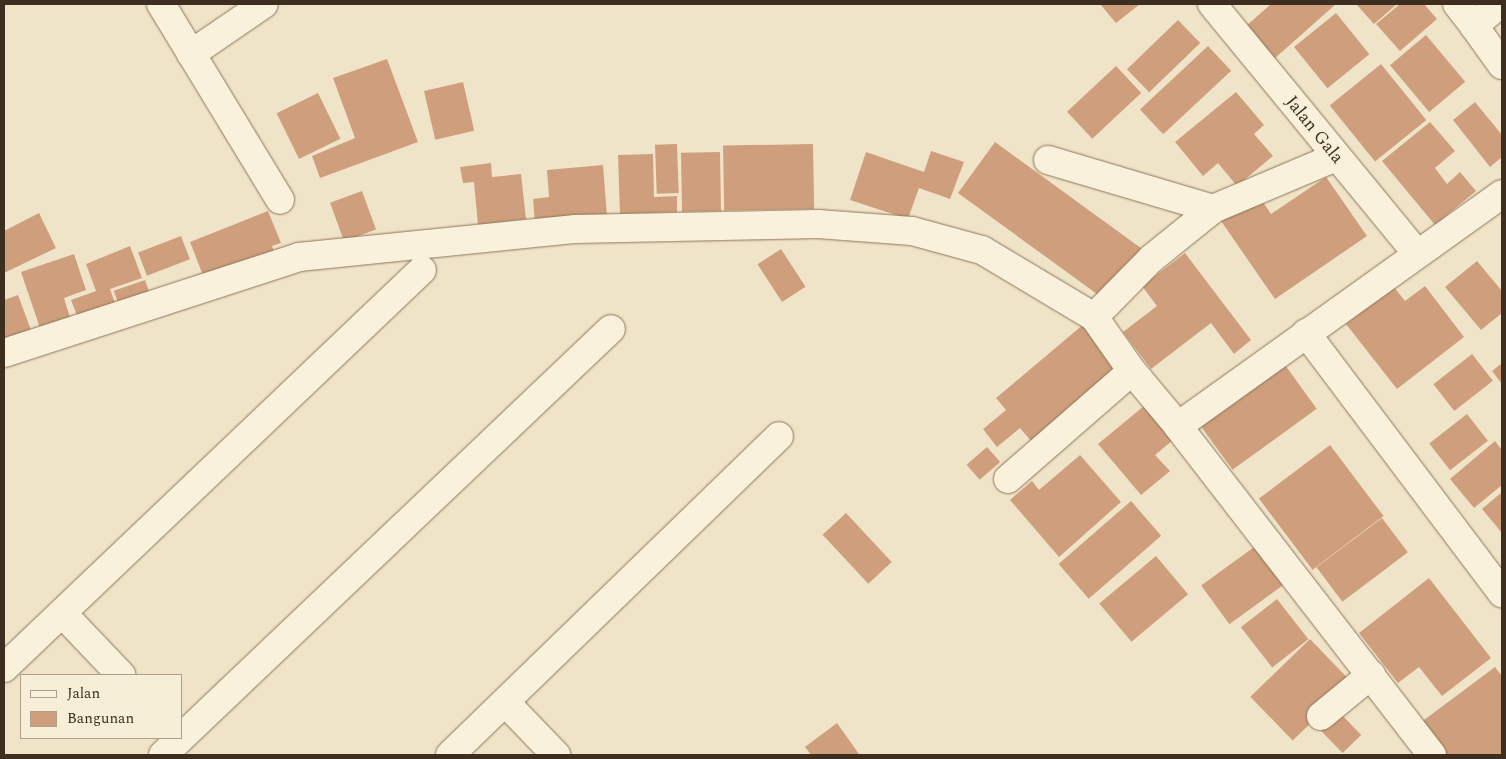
<!DOCTYPE html>
<html>
<head>
<meta charset="utf-8">
<style>
	body { margin:0 }
	#map { position:relative; width:1506px; height:759px; overflow:hidden; background:#f0e4c8; font-family:Spectral,serif }
	div>[style] { position:absolute }
	[style*='--x'] { left:calc(var(--x)*1px); top:calc(var(--y)*1px); width:calc(var(--w)*1px); rotate:calc(var(--a)*1deg) }
	.building>* { inset:0; background:#cf9f7d; transform-origin:0 0 }
	.roads { filter:drop-shadow(0 0 1px #8d765c) drop-shadow(0 0 1px #8d765c) }
	.minor>* { height:28px; margin:-14px; padding:0 14px; transform-origin:14px; border-radius:14px; background:#faf1dc }
	span { translate:-50% -50%; white-space:nowrap; text-align:center; line-height:1.15; -webkit-text-stroke:4px #f7eed8; paint-order:stroke }
	.street-label { font-size:18px; color:#3d2e20 }
	.frame { position:absolute; inset:0; border:5px solid #3d2e20; pointer-events:none }
	.legend { position:absolute; left:20px; top:674px; width:162px; height:65px; box-sizing:border-box; background:#f7eed8; border:1px solid #ada18e; margin:0; padding:6px 9px; list-style:none; font-size:15px; color:#3d2e20 }
	.legend li { display:flex; align-items:center; gap:10px; height:25px }
	.legend b { width:25px; border:1px solid #ada18e }
</style>
</head>
<body>
<div id="map">
	<div class="building">
		<div style="clip-path:polygon(1100px 4px,1140px 4px,1116px 23px)"></div>
		<div style="clip-path:polygon(1271px 4px,1336px 4px,1274px 59px,1245px 27px)"></div>
		<div style="clip-path:polygon(1356px 4px,1397px 4px,1374px 24px)"></div>
		<div style="clip-path:polygon(1400px 4px,1424px 4px,1437px 19px,1400px 51px,1376px 24px)"></div>
		<div style="left:1336px;top:13px;width:53px;height:54px;rotate:51deg"></div>
		<div style="left:1178px;top:20px;width:32px;height:71px;rotate:46deg"></div>
		<div style="left:1426px;top:35px;width:61px;height:47px;rotate:50deg"></div>
		<div style="left:1208px;top:46px;width:34px;height:93px;rotate:47deg"></div>
		<div style="clip-path:polygon(387px 59px,418px 142px,320px 178px,312px 156px,355px 138px,333px 78px)"></div>
		<div style="left:1381px;top:64px;width:72px;height:66px;rotate:51deg"></div>
		<div style="left:1116px;top:66px;width:37px;height:67px;rotate:47deg"></div>
		<div style="left:463px;top:82px;width:50px;height:40px;rotate:77deg"></div>
		<div style="clip-path:polygon(1236px 92px,1264px 125px,1254px 134px,1273px 156px,1237px 186px,1218px 163px,1203px 176px,1175px 142px)"></div>
		<div style="left:318px;top:93px;width:51px;height:46px;rotate:64deg"></div>
		<div style="clip-path:polygon(1475px 102px,1502px 135px,1502px 157px,1490px 167px,1453px 120px)"></div>
		<div style="clip-path:polygon(1430px 122px,1455px 151px,1435px 168px,1447px 184px,1460px 172px,1476px 191px,1435px 225px,1382px 161px)"></div>
		<div style="left:995px;top:142px;width:185px;height:63px;rotate:36deg"></div>
		<div style="left:677px;top:144px;width:49px;height:22px;rotate:88deg"></div>
		<div style="left:813px;top:144px;width:65px;height:90px;rotate:89deg"></div>
		<div style="clip-path:polygon(931px 151px,964px 162px,950px 199px,919px 188px,908px 219px,850px 200px,866px 152px,924px 172px)"></div>
		<div style="left:720px;top:152px;width:59px;height:39px;rotate:89deg"></div>
		<div style="clip-path:polygon(653px 154px,654px 197px,677px 196px,677px 212px,620px 214px,618px 155px)"></div>
		<div style="clip-path:polygon(491px 163px,492px 177px,521px 174px,526px 219px,478px 225px,474px 182px,463px 183px,460px 167px)"></div>
		<div style="clip-path:polygon(603px 165px,607px 216px,535px 222px,533px 199px,549px 197px,547px 170px)"></div>
		<div style="clip-path:polygon(1326px 177px,1367px 236px,1275px 299px,1221px 221px,1259px 196px,1271px 214px)"></div>
		<div style="left:362px;top:191px;width:41px;height:34px;rotate:70deg"></div>
		<div style="clip-path:polygon(268px 211px,281px 243px,272px 246px,275px 255px,206px 283px,190px 242px)"></div>
		<div style="clip-path:polygon(39px 213px,56px 248px,4px 273px,4px 231px)"></div>
		<div style="left:181px;top:236px;width:25px;height:46px;rotate:69deg"></div>
		<div style="clip-path:polygon(130px 246px,142px 278px,110px 289px,117px 309px,80px 323px,71px 300px,96px 291px,86px 264px)"></div>
		<div style="left:781px;top:249px;width:45px;height:28px;rotate:57deg"></div>
		<div style="clip-path:polygon(1185px 253px,1251px 340px,1234px 354px,1211px 323px,1151px 369px,1123px 332px,1157px 306px,1142px 286px)"></div>
		<div style="clip-path:polygon(74px 254px,86px 290px,64px 298px,72px 324px,42px 334px,21px 272px)"></div>
		<div style="clip-path:polygon(1477px 261px,1502px 291px,1502px 313px,1481px 330px,1445px 287px)"></div>
		<div style="left:145px;top:280px;width:21px;height:33px;rotate:71deg"></div>
		<div style="clip-path:polygon(1425px 286px,1464px 337px,1397px 389px,1346px 324px,1394px 287px,1405px 301px)"></div>
		<div style="clip-path:polygon(18px 295px,31px 330px,4px 341px,4px 300px)"></div>
		<div style="clip-path:polygon(1085px 323px,1121px 366px,1031px 441px,1020px 428px,997px 447px,983px 429px,1006px 410px,996px 398px)"></div>
		<div style="left:1472px;top:354px;width:34px;height:49px;rotate:52deg"></div>
		<div style="clip-path:polygon(1502px 363px,1502px 384px,1492px 371px)"></div>
		<div style="left:1285px;top:365px;width:54px;height:104px;rotate:54deg"></div>
		<div style="clip-path:polygon(1144px 406px,1173px 440px,1155px 455px,1170px 471px,1141px 495px,1098px 444px)"></div>
		<div style="left:1467px;top:414px;width:34px;height:48px;rotate:52deg"></div>
		<div style="clip-path:polygon(1495px 441px,1502px 450px,1502px 485px,1474px 508px,1450px 479px)"></div>
		<div style="left:1330px;top:445px;width:89px;height:89px;rotate:53deg"></div>
		<div style="left:987px;top:447px;width:20px;height:27px;rotate:49deg"></div>
		<div style="clip-path:polygon(1080px 455px,1121px 502px,1059px 557px,1010px 500px,1032px 481px,1039px 490px)"></div>
		<div style="clip-path:polygon(1502px 492px,1502px 533px,1482px 509px)"></div>
		<div style="left:1131px;top:501px;width:46px;height:96px;rotate:49deg"></div>
		<div style="left:846px;top:513px;width:67px;height:32px;rotate:47deg"></div>
		<div style="left:1382px;top:518px;width:43px;height:82px;rotate:53deg"></div>
		<div style="left:1261px;top:542px;width:48px;height:74px;rotate:54deg"></div>
		<div style="left:1156px;top:556px;width:50px;height:74px;rotate:50deg"></div>
		<div style="clip-path:polygon(1429px 578px,1491px 658px,1442px 696px,1419px 667px,1398px 683px,1359px 633px)"></div>
		<div style="left:1277px;top:599px;width:51px;height:46px;rotate:52deg"></div>
		<div style="left:1310px;top:639px;width:61px;height:83px;rotate:46deg"></div>
		<div style="clip-path:polygon(1495px 667px,1502px 676px,1502px 755px,1443px 755px,1420px 723px)"></div>
		<div style="left:1339px;top:712px;width:32px;height:26px;rotate:46deg"></div>
		<div style="clip-path:polygon(837px 723px,859px 754px,811px 755px,805px 747px)"></div>
	</div>
	<div class="roads">
		<div class="minor">
			<div style="--x:161;--y:4;--w:229;--a:58.7"></div>
			<div style="--x:1212;--y:4;--w:323;--a:50.6"></div>
			<div style="--x:1457;--y:4;--w:28;--a:52"></div>
			<div style="--x:1474;--y:26;--w:33;--a:-41"></div>
			<div style="--x:1474;--y:26;--w:48;--a:54.3"></div>
			<div style="--x:191;--y:54;--w:88;--a:-34.4"></div>
			<div style="--x:1048;--y:160;--w:172;--a:16.5"></div>
			<div style="--x:1094;--y:317;--w:81;--a:-45.5"></div>
			<div style="--x:1151;--y:259;--w:80;--a:-38.9"></div>
			<div style="--x:1213;--y:209;--w:134;--a:-22.9"></div>
			<div style="--x:1306;--y:333;--w:326;--a:53"></div>
			<div style="--x:4;--y:353;--w:310;--a:-18"></div>
			<div style="--x:299;--y:257;--w:278;--a:-5.8"></div>
			<div style="--x:576;--y:229;--w:242;--a:-1.2"></div>
			<div style="--x:818;--y:224;--w:94;--a:4.3"></div>
			<div style="--x:912;--y:231;--w:73;--a:15.2"></div>
			<div style="--x:982;--y:250;--w:131;--a:30.9"></div>
			<div style="--x:1094;--y:317;--w:66;--a:54.9"></div>
			<div style="--x:1008;--y:479;--w:164;--a:-41.1"></div>
			<div style="--x:1132;--y:371;--w:72;--a:50.1"></div>
			<div style="--x:62;--y:613;--w:86;--a:46.4"></div>
			<div style="--x:4;--y:668;--w:577;--a:-43.6"></div>
			<div style="--x:505;--y:702;--w:74;--a:46.1"></div>
			<div style="--x:1321;--y:716;--w:65;--a:-39.4"></div>
			<div style="--x:163;--y:755;--w:618;--a:-43.56"></div>
			<div style="--x:450;--y:755;--w:458;--a:-44.1"></div>
			<div style="--x:1432;--y:755;--w:416;--a:-127.7"></div>
			<div style="--x:1178;--y:426;--w:398;--a:-35.6"></div>
		</div>
	</div>
	<div class="street-label">
		<span style="left:1314px;top:130px;rotate:51deg">Jalan Gala</span>
	</div>
	<div class="frame"></div>
	<ul class="legend">
	<li><b style="height:6px;background:#faf1dc"></b>Jalan</li>
	<li><b style="height:14px;background:#cf9f7d"></b>Bangunan</li>
	</ul>
</div>
</body>
</html>
